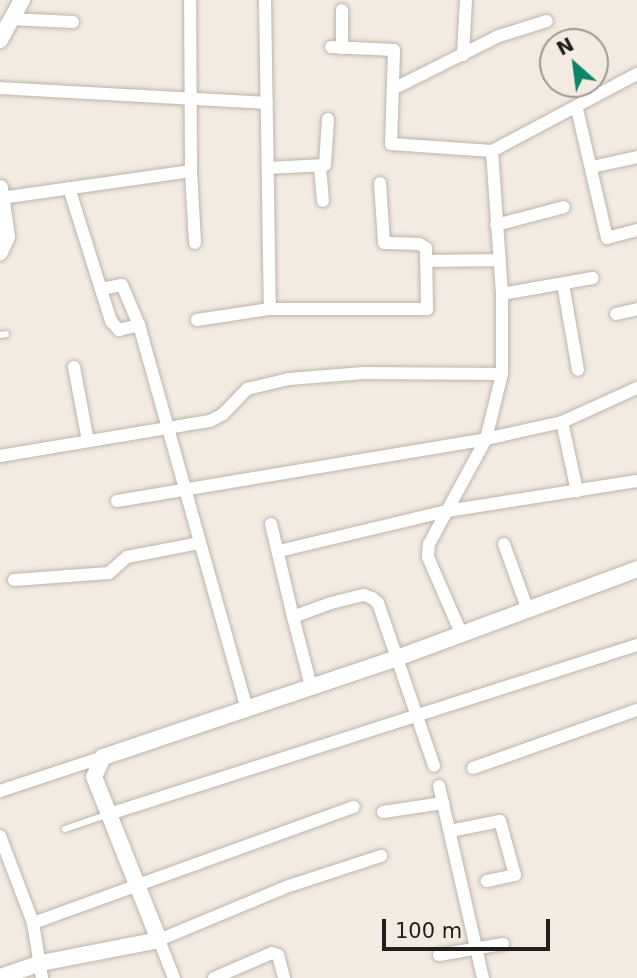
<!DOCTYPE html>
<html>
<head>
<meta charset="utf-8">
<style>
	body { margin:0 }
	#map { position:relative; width:637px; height:978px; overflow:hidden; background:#f3ebe1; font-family:"DejaVu Sans",sans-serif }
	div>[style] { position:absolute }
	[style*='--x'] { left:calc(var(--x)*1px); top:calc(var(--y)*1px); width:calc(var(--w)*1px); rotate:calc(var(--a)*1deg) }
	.roads { filter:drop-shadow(0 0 2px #bdb5ac) drop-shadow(0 0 2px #bdb5ac) }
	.service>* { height:6px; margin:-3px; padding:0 3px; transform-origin:3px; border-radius:3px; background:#fff }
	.minor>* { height:12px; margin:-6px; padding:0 6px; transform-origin:6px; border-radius:6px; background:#fff }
	.tertiary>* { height:16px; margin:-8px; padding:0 8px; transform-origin:8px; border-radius:8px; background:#fff }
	span { translate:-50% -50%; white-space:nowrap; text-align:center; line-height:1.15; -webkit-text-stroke:7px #f3ebe1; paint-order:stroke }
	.north { position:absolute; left:539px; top:28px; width:70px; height:70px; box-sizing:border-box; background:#f3ebe1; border:2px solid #9f9992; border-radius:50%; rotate:332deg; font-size:19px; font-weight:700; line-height:28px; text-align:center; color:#211e1b }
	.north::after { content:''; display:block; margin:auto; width:24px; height:32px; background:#0b8668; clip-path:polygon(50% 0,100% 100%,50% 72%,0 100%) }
	.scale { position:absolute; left:382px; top:919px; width:168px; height:32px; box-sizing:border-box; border:4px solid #211e1b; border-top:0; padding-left:9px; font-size:21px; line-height:24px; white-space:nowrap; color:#211e1b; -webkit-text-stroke:5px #f3ebe1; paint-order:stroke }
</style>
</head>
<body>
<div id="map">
	<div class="roads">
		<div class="service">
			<div style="--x:0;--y:335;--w:6;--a:-9"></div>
			<div style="--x:65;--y:829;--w:43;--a:-18.9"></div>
		</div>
		<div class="minor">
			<div style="--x:265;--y:0;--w:309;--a:89.1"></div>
			<div style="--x:10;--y:19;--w:63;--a:2.7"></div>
			<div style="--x:331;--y:47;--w:63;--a:2.7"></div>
			<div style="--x:394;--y:50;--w:94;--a:91.8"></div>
			<div style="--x:391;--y:144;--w:101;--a:4"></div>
			<div style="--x:492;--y:151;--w:164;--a:-28"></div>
			<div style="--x:342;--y:48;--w:38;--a:-90"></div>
			<div style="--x:463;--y:55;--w:55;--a:-86.9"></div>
			<div style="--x:0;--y:88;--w:267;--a:3.2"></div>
			<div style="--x:393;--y:89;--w:119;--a:-26.6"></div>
			<div style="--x:499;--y:36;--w:50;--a:-17.4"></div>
			<div style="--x:577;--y:109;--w:132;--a:76.9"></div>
			<div style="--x:607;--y:238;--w:31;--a:-15"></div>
			<div style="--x:320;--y:167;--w:34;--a:85"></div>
			<div style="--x:592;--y:167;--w:46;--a:-12.5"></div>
			<div style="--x:268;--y:168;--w:57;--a:-3"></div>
			<div style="--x:325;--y:165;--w:46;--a:-86.3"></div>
			<div style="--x:191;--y:171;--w:72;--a:86.8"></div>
			<div style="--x:69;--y:188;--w:139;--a:72.5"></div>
			<div style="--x:111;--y:321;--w:12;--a:48"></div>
			<div style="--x:119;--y:330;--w:21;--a:-14"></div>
			<div style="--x:139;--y:325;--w:398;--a:74.3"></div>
			<div style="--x:1;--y:198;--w:192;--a:-8.1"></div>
			<div style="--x:191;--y:171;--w:171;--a:-90.3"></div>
			<div style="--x:496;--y:225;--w:70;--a:-14.8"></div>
			<div style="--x:428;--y:261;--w:72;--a:-0.8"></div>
			<div style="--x:563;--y:284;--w:87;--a:80.1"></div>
			<div style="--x:101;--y:289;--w:21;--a:-11"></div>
			<div style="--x:122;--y:285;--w:43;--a:67"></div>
			<div style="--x:502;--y:294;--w:92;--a:-10"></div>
			<div style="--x:616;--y:314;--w:22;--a:-13"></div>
			<div style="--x:197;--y:320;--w:74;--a:-8.6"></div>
			<div style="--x:270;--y:309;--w:157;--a:0"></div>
			<div style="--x:427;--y:309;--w:61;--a:-90.9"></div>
			<div style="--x:426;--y:248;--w:8;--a:-150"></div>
			<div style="--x:419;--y:244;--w:35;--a:-178"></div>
			<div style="--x:384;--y:243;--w:60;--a:-93.8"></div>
			<div style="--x:74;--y:367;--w:75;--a:79.3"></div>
			<div style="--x:562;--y:422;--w:71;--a:77.7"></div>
			<div style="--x:0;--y:456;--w:213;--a:-9.5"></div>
			<div style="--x:210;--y:421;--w:15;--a:-28"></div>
			<div style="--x:223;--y:414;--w:35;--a:-46"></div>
			<div style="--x:247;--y:389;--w:43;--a:-13.4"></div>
			<div style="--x:289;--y:379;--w:75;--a:-4.6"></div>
			<div style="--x:364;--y:373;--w:138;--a:0.4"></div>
			<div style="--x:117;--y:501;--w:374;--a:-9.5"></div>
			<div style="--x:486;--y:439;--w:78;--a:-12.6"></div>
			<div style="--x:562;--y:422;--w:82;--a:-24.4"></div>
			<div style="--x:271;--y:524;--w:96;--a:76.7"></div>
			<div style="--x:504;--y:544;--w:68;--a:70.2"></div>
			<div style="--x:279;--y:551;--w:173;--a:-13.4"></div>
			<div style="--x:447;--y:511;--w:192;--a:-9"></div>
			<div style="--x:14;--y:580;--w:95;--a:-4.2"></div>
			<div style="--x:109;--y:573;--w:24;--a:-42"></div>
			<div style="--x:127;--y:557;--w:73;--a:-11"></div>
			<div style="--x:461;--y:633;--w:83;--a:-113.5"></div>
			<div style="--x:428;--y:557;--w:13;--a:-86"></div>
			<div style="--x:429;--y:544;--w:119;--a:-61.5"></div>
			<div style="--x:486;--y:439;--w:67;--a:-76.2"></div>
			<div style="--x:502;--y:374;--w:80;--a:-90"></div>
			<div style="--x:502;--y:294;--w:143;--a:-94"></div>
			<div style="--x:311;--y:686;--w:71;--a:-104.6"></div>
			<div style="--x:293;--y:617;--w:40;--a:-20.2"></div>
			<div style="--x:331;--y:603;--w:34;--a:-14"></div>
			<div style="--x:364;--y:595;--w:9;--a:21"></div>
			<div style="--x:372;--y:598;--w:8;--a:40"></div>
			<div style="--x:378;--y:603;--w:172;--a:71"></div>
			<div style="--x:473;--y:768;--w:174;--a:-19.5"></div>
			<div style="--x:439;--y:786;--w:197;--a:77.1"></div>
			<div style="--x:0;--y:791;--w:108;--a:-18.3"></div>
			<div style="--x:383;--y:812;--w:61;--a:-8.5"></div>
			<div style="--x:106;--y:815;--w:558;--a:-17.75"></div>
			<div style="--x:450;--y:831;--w:51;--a:-11.3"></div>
			<div style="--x:500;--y:821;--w:56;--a:74.5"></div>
			<div style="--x:515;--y:875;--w:29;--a:168"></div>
			<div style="--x:0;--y:836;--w:93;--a:69.2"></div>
			<div style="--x:33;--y:923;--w:56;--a:80.7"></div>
			<div style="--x:33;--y:923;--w:341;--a:-19.9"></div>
			<div style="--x:439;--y:955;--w:65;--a:-9.8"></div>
			<div style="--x:174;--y:978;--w:41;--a:-111.5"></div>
			<div style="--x:159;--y:940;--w:141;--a:-22.6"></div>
			<div style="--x:289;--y:886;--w:97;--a:-18.1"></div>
			<div style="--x:214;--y:978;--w:63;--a:-23.3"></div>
			<div style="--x:272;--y:953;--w:6;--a:18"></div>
			<div style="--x:278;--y:955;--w:24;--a:75"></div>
		</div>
		<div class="tertiary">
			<div style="--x:0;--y:40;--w:46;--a:-61.2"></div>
			<div style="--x:0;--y:188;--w:49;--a:81.9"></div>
			<div style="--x:7;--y:237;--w:17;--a:115"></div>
			<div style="--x:0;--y:977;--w:43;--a:-18.9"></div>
			<div style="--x:41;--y:963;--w:120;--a:-11"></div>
			<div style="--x:159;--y:940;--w:175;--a:-111.7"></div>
			<div style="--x:94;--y:777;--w:22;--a:-66"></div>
			<div style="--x:103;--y:757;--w:310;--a:-18.6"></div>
			<div style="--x:397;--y:658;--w:256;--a:-20.3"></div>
		</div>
	</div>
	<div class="north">N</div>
	<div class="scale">100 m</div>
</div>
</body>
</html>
